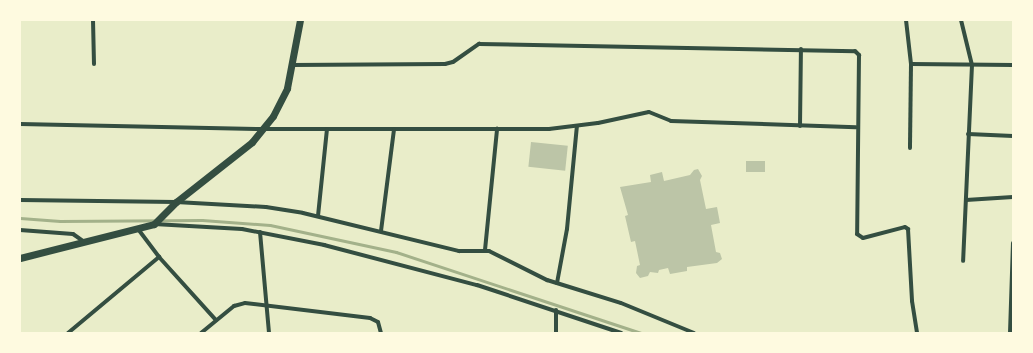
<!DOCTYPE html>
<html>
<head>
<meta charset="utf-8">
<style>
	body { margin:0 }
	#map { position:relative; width:1033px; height:353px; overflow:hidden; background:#e9edc9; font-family:Roboto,sans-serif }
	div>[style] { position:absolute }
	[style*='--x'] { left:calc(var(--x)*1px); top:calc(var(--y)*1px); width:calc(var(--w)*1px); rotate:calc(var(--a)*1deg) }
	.stream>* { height:3px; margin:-1.5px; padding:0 1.5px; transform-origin:1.5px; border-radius:1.5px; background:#a3b18a }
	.building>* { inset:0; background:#bcc5a7; transform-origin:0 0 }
	.minor>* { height:4px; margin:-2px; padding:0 2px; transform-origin:2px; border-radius:2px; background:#344e41 }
	.tertiary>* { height:7px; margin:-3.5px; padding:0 3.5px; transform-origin:3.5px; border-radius:3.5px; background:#344e41 }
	span { translate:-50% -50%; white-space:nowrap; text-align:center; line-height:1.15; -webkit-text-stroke:4px #fefae0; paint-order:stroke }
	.frame { position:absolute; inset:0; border:21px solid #fefae0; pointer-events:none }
</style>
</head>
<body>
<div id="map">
	<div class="stream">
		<div style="--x:20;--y:218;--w:40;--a:4.3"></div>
		<div style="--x:60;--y:221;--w:142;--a:-0.4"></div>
		<div style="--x:202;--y:220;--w:68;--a:4.2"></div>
		<div style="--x:270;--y:225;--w:129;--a:12.1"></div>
		<div style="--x:396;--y:252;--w:258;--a:18.3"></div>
	</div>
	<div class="building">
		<div style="left:531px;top:142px;width:37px;height:25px;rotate:6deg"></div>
		<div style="left:765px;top:161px;width:11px;height:19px;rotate:90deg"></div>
		<div style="clip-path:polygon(698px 169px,702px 176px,700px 180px,706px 209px,717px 207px,720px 223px,711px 225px,716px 252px,720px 253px,722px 259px,717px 263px,687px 267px,687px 271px,670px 274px,668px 268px,659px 270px,658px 273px,650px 272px,648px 276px,640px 278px,636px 273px,637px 266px,640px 265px,635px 241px,631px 242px,625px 216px,628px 215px,620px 187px,651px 182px,650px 175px,662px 172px,664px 181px,690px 175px,694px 170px)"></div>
	</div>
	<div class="minor">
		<div style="--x:93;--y:20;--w:44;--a:88.7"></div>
		<div style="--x:906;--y:20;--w:44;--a:83.5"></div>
		<div style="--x:911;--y:64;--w:84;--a:90.7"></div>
		<div style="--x:961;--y:20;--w:46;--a:76.3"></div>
		<div style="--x:972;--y:65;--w:196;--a:92.6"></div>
		<div style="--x:911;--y:64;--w:102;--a:0.6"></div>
		<div style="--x:292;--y:65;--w:153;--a:-0.4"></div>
		<div style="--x:445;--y:64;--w:8;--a:-14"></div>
		<div style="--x:453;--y:62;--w:32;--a:-35"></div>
		<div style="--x:479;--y:44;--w:376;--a:1.1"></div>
		<div style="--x:855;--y:51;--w:6;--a:45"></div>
		<div style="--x:859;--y:55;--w:179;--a:90.6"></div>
		<div style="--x:857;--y:234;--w:7;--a:34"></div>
		<div style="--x:863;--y:238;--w:43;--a:-14.7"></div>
		<div style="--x:905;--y:227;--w:4;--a:34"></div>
		<div style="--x:908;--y:229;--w:72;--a:86.8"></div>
		<div style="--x:912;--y:301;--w:32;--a:81"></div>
		<div style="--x:20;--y:124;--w:244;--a:1.2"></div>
		<div style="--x:264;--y:129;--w:285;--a:0"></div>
		<div style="--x:549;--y:129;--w:49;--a:-7"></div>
		<div style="--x:598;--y:123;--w:52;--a:-12.2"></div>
		<div style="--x:649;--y:112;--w:24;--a:22"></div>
		<div style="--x:671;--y:121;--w:185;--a:1.9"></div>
		<div style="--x:800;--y:126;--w:77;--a:-89.3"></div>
		<div style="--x:968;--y:134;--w:45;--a:2.5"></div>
		<div style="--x:20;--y:200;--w:156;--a:0.7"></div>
		<div style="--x:176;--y:202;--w:90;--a:3.2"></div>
		<div style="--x:266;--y:207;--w:37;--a:9"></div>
		<div style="--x:303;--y:213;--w:161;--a:13.7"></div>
		<div style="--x:459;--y:251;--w:30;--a:0"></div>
		<div style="--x:489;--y:251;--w:65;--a:26.6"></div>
		<div style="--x:547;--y:280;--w:77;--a:17.3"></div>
		<div style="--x:621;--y:303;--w:79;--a:22.3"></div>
		<div style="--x:966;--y:200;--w:47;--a:-3.7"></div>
		<div style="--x:318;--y:216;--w:87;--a:-84.1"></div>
		<div style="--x:154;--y:224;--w:88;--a:3.3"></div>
		<div style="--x:242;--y:229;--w:84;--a:11"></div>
		<div style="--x:324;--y:245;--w:158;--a:14.7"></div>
		<div style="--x:477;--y:285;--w:152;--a:18.4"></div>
		<div style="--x:138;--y:229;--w:35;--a:53"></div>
		<div style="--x:159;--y:257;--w:85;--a:47.9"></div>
		<div style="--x:20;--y:230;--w:53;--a:4.3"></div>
		<div style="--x:73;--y:234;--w:12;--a:35"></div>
		<div style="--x:381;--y:231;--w:102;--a:-82.7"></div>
		<div style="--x:260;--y:232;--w:101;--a:84.9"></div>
		<div style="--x:485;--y:250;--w:122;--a:-84.3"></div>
		<div style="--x:557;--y:283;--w:55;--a:-79.5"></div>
		<div style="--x:567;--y:229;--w:103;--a:-84.5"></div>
		<div style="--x:68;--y:333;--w:119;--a:-39.9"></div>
		<div style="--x:201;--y:333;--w:43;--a:-39.3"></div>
		<div style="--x:234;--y:306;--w:11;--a:-15"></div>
		<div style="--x:245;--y:303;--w:126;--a:6.8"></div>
		<div style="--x:370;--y:318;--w:9;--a:27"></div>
		<div style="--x:378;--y:322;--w:11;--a:75"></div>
		<div style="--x:556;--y:333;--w:23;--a:-90"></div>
		<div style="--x:1010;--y:333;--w:90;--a:-88.1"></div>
	</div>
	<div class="tertiary">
		<div style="--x:20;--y:258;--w:138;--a:-14.2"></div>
		<div style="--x:154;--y:224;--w:31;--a:-45"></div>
		<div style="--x:176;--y:202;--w:97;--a:-38.3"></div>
		<div style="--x:252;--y:142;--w:33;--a:-51"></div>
		<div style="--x:273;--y:116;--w:31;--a:-63"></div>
		<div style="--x:287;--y:88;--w:69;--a:-79.2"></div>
	</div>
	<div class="frame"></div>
</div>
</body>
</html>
